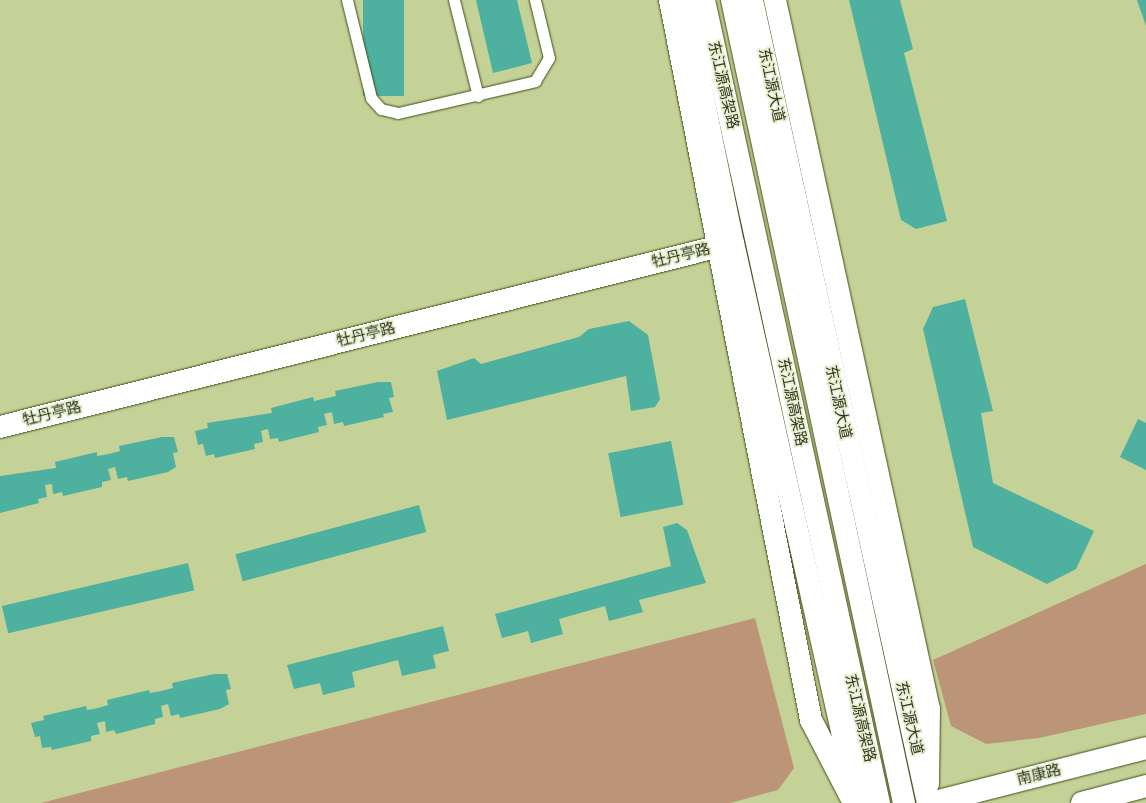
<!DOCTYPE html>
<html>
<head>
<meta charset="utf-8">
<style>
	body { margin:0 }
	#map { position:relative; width:1146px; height:803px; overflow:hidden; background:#c4d297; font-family:"Sofia Sans Condensed","Noto Sans SC",sans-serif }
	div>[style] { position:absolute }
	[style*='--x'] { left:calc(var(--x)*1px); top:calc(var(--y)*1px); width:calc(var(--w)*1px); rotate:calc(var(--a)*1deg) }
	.green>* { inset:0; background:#bc9578 }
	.building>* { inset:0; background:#4eb09e; transform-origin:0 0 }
	.roads { filter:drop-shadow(0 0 1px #434d16) drop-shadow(0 0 1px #434d16) }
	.service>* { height:11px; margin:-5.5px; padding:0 5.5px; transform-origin:5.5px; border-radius:5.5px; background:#fff }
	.tertiary>* { height:22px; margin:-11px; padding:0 11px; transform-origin:11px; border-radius:11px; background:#fff }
	.secondary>* { height:22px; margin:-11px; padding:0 11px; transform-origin:11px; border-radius:11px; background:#fff }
	.primary>* { height:22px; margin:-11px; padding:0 11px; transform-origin:11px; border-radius:11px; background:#fff }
	.trunk>* { height:22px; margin:-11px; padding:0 11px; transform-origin:11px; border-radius:11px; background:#fff }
	span { translate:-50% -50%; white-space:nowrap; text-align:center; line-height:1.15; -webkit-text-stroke:3.5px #e7efd1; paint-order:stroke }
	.street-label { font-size:15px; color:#30351e }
</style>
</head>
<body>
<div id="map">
	<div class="green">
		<div style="clip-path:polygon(1146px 564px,1146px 714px,1039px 738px,986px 744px,951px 726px,933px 660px)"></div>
		<div style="clip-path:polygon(755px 618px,794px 768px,778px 790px,730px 803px,41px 803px)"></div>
	</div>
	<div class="building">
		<div style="left:363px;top:0;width:41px;height:96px"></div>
		<div style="clip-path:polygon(476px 0,517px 0,532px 63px,493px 73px)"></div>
		<div style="clip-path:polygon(849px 0,900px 0,913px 49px,904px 53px,947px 221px,916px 229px,901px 220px)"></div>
		<div style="clip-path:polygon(1137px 0,1146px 0,1146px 26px)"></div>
		<div style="clip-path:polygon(965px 299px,993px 411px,981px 413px,993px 483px,1094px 531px,1076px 569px,1047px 584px,973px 547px,923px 329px,933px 307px)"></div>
		<div style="clip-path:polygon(629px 321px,648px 335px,660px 399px,655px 407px,631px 411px,626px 376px,447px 420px,437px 371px,474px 358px,481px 364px,579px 337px,589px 329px)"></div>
		<div style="clip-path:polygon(378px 382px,391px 382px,394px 397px,389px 398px,393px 412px,383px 414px,384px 417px,344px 426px,343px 422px,334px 424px,332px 412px,324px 414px,327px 425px,318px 427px,319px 432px,279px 442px,278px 438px,270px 439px,268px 429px,264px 430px,261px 431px,263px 442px,254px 444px,255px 449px,215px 458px,214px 454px,206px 456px,203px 444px,198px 445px,195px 431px,208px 428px,207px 423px,272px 413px,271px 408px,313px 397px,314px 401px,336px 396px,335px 391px)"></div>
		<div style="clip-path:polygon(1138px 419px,1146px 423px,1146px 470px,1120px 457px)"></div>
		<div style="clip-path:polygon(162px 437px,174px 437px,178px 452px,173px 453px,176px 467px,168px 472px,128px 481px,127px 477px,118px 479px,115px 467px,108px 469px,111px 480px,102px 482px,102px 487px,63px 496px,62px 492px,53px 494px,52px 484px,45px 485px,47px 497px,38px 499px,39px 503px,0 513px,0 476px,56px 468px,55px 462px,97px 452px,97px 456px,109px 454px,120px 451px,119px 446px)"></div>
		<div style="left:671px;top:441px;width:65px;height:64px;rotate:79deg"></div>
		<div style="left:419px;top:505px;width:28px;height:190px;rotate:75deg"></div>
		<div style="clip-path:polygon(677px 523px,687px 530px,706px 583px,639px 600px,643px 612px,609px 621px,605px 606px,559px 619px,563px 634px,531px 643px,528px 631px,502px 638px,495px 614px,671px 566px,663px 527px)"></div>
		<div style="left:188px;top:563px;width:28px;height:191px;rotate:77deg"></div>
		<div style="clip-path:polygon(443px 626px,449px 651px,433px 655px,436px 668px,402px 676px,398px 660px,352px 672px,355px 687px,323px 695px,320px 683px,294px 689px,287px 665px)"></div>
		<div style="clip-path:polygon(214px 674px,227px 674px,231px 689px,226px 690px,229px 704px,220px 709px,180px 718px,179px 714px,171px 716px,168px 704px,161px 706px,163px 717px,155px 719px,155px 724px,116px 734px,114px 730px,106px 732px,105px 721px,97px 723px,100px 734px,91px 736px,91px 741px,52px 750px,51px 747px,42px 748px,40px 736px,35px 737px,31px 723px,44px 720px,43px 716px,86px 706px,87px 710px,98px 708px,108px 705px,107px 700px,149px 690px,150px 693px,161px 691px,173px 688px,172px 683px)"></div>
	</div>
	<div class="roads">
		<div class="service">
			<div style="--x:347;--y:0;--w:101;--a:76.2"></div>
			<div style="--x:371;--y:98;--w:15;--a:48"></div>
			<div style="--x:381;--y:109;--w:17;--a:13"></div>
			<div style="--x:398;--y:113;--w:141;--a:-13.1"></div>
			<div style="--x:535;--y:81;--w:27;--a:-59"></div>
			<div style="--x:549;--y:58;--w:60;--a:-103.6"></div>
			<div style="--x:454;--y:0;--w:99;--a:76"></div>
		</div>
		<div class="tertiary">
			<div style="--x:670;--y:0;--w:734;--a:78.92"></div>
			<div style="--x:811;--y:720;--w:93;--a:62.6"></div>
			<div style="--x:775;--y:0;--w:726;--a:77.75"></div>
			<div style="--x:929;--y:709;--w:75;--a:90.8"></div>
			<div style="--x:0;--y:427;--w:755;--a:-14.11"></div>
		</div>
		<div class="secondary">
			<div style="--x:931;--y:803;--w:222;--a:-14.3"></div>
			<div style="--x:1082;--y:803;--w:66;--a:-14.9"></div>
		</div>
		<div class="primary">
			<div style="--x:683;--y:0;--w:248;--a:78.4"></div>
			<div style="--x:733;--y:243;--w:574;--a:77.42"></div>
			<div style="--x:752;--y:0;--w:822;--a:77.64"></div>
		</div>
		<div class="trunk">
			<div style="--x:704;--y:0;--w:822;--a:77.71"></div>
			<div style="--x:732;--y:0;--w:821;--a:77.91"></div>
		</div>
	</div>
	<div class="street-label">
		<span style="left:723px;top:85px;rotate:77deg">东江源高架路</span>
		<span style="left:771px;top:85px;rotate:78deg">东江源大道</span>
		<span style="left:681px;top:256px;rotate:-14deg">牡丹亭路</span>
		<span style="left:366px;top:335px;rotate:-14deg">牡丹亭路</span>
		<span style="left:792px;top:402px;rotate:78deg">东江源高架路</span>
		<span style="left:838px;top:402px;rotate:78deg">东江源大道</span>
		<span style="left:52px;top:414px;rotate:-14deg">牡丹亭路</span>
		<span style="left:860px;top:718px;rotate:77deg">东江源高架路</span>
		<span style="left:909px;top:718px;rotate:77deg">东江源大道</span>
		<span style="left:1039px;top:775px;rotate:-14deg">南康路</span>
	</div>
</div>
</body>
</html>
